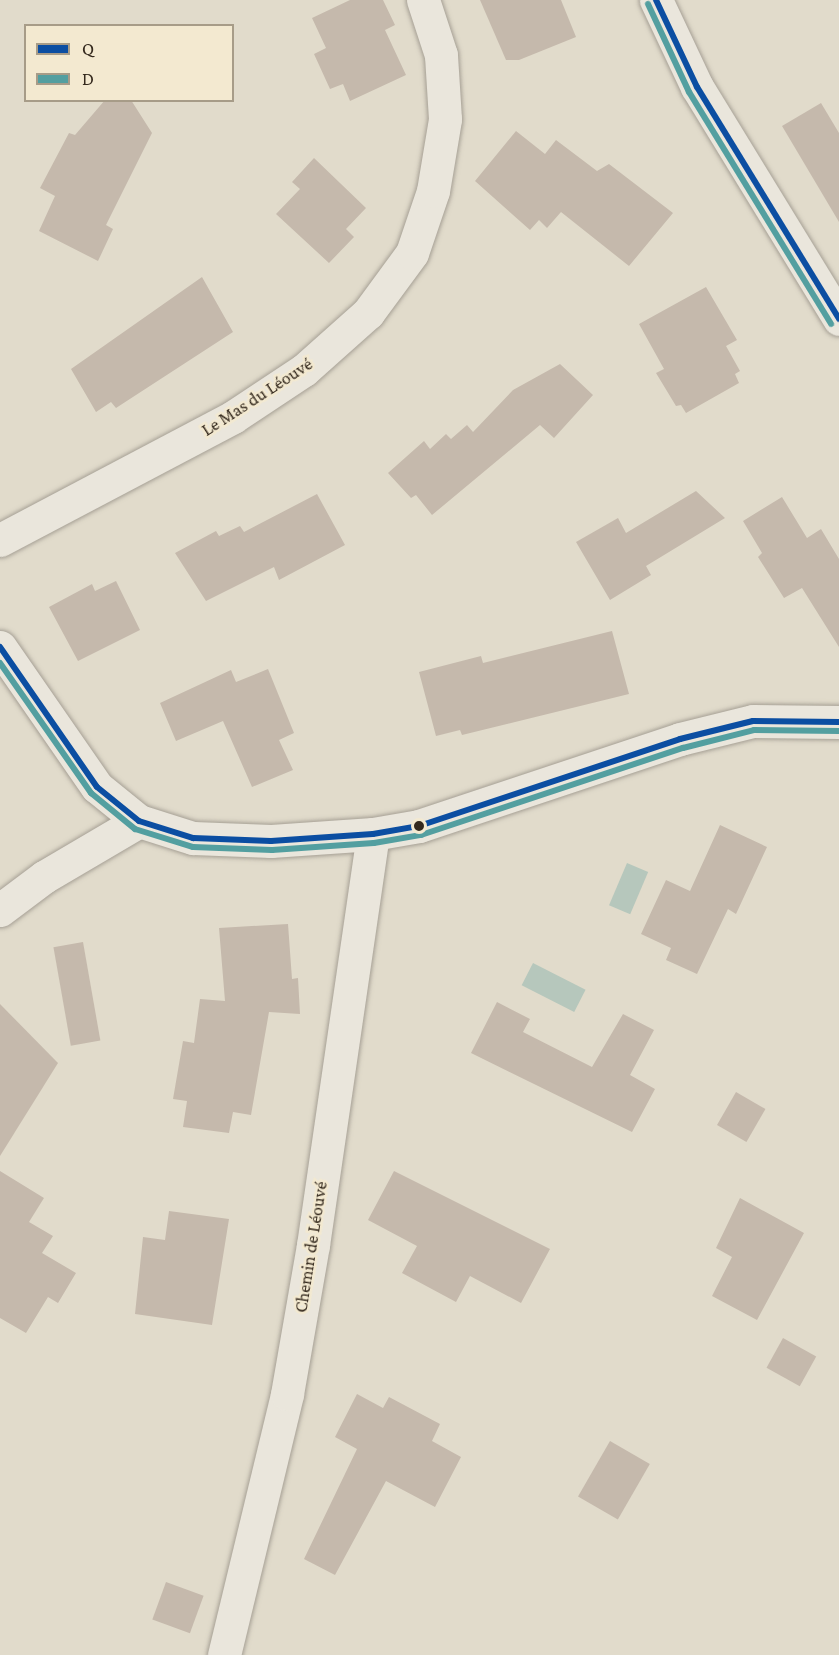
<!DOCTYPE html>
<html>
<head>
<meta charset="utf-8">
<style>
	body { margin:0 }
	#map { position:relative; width:839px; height:1655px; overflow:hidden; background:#e1dbcb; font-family:"Crimson Pro",serif }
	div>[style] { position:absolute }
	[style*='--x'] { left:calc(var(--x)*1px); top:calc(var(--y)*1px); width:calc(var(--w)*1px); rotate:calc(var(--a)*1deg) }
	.water>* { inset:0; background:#b6c7bc; transform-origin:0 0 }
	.building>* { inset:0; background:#c5b9ac; transform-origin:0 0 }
	.roads { filter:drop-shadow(0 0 2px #a6a095) drop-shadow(0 0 2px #a6a095) }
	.minor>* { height:33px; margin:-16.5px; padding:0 16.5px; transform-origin:16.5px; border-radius:16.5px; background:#eae6dc }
	.bus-1>* { height:6px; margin:-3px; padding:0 3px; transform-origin:3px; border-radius:3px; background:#0b4ea2 }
	.bus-2>* { height:6px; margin:-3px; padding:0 3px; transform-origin:3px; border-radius:3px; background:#539fa0 }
	.dots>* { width:16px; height:16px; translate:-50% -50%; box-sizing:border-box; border:3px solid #f3e9d0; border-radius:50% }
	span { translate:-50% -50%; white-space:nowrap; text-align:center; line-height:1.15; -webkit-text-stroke:5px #f3e9d0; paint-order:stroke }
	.street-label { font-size:18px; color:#34291d }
	.legend { position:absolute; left:24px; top:24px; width:210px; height:78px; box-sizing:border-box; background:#f3e9d0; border:2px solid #a79c88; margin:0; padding:8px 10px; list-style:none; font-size:18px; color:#34291d }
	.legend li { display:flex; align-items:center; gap:12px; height:30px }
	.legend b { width:30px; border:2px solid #a79c88 }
</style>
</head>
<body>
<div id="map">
	<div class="water">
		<div style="left:627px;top:863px;width:23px;height:46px;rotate:23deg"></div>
		<div style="left:533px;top:963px;width:59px;height:25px;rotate:27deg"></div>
	</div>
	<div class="building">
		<div style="clip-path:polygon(350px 0,383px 0,395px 25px,385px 30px,406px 75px,350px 101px,343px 84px,330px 89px,314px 54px,326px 48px,312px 18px)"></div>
		<div style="clip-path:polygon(480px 0,561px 0,576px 37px,519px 60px,506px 60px)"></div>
		<div style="clip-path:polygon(105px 100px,131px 100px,152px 133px,106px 225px,113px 229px,98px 261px,39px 231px,55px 196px,40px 188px,69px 133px,75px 135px)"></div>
		<div style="clip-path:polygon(821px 103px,839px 133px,839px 222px,782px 126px)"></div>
		<div style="clip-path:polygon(516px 131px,545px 154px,556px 140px,597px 171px,609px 164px,673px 213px,629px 266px,561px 212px,547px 228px,539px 220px,530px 230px,475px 181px)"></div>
		<div style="clip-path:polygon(314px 158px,366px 208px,346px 229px,354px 237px,329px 263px,276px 214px,300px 189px,292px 182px)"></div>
		<div style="clip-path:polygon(202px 277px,233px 332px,116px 408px,111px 402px,96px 412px,71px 369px)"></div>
		<div style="clip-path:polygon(706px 287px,737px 340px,726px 346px,740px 371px,735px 374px,739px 383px,686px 413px,681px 405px,676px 406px,656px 373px,664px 369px,639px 324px)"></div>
		<div style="clip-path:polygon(560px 364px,593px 395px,554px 438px,540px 425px,432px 515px,416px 495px,411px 498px,388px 473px,424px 441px,430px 449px,446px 434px,451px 439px,467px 425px,473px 432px,513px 390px)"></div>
		<div style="clip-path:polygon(696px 491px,725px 518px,646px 566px,651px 575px,610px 600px,576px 542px,618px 518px,626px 533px)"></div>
		<div style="clip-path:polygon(317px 494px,345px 545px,279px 580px,274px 567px,206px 601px,175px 553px,216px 531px,219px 536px,240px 526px,244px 532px)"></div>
		<div style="clip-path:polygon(782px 497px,807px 538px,821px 529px,839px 559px,839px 647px,802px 588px,784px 598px,758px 557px,762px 553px,743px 521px)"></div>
		<div style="clip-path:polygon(116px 581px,140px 630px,78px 661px,49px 607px,92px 584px,95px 591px)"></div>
		<div style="clip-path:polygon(612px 631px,629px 694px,462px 735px,460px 730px,436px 736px,419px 672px,481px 656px,483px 663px)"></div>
		<div style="clip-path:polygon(268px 669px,294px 733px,279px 740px,293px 770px,252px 787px,223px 721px,176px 741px,160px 703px,231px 670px,236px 682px)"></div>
		<div style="clip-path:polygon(720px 825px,767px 847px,736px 914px,728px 909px,697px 974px,666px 960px,671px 948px,641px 934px,666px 880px,690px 891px)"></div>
		<div style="clip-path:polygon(288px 924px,292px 979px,298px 978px,300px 1014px,269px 1012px,251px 1115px,233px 1112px,229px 1133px,183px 1127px,187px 1101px,173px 1099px,183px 1041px,194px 1043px,200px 999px,225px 1001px,219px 928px)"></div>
		<div style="left:83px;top:942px;width:100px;height:30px;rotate:80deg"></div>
		<div style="clip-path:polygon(497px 1002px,530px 1019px,523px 1032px,592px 1067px,623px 1014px,654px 1030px,630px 1075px,655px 1089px,632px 1132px,471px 1053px)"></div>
		<div style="clip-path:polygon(0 1004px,58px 1063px,0 1156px)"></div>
		<div style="left:736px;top:1092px;width:34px;height:38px;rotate:30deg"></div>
		<div style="clip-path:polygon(0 1171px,44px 1198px,29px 1222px,53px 1236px,42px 1253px,76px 1273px,58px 1303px,48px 1297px,26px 1333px,0 1318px)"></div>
		<div style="clip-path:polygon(394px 1171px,550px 1249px,521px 1303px,470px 1276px,456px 1302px,402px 1273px,417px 1246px,368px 1220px)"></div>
		<div style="clip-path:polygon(740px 1198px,804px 1233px,757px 1320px,712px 1296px,732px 1257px,716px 1248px)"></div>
		<div style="clip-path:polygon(169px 1211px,229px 1219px,212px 1325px,135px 1314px,143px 1237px,165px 1240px)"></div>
		<div style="left:783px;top:1338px;width:38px;height:34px;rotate:29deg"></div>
		<div style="clip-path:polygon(357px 1394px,383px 1408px,389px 1397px,440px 1424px,432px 1441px,461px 1457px,435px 1507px,386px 1481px,335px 1575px,304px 1559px,357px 1449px,335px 1437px)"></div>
		<div style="left:610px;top:1441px;width:46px;height:64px;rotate:30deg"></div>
		<div style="left:166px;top:1582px;width:40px;height:40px;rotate:20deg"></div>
	</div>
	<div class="roads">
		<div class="minor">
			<div style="--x:656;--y:0;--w:96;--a:64.8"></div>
			<div style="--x:697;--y:87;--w:272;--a:58.5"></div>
			<div style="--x:0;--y:540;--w:263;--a:-27.8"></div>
			<div style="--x:233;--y:417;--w:85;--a:-33.5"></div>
			<div style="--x:304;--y:370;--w:86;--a:-41.7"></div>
			<div style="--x:368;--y:313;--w:74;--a:-53.7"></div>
			<div style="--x:412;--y:253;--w:65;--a:-71.3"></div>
			<div style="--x:433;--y:191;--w:73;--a:-80.5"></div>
			<div style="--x:445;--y:119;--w:64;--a:-93.6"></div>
			<div style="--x:441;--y:55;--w:58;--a:-108.1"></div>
			<div style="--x:0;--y:647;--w:170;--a:55.3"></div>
			<div style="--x:97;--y:787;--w:54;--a:39"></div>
			<div style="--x:139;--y:821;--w:57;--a:17.5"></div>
			<div style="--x:193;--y:838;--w:78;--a:2.2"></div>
			<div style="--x:271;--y:841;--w:102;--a:-3.9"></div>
			<div style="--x:373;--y:834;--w:47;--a:-9.9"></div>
			<div style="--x:419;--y:826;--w:275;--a:-18.4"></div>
			<div style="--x:680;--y:739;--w:75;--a:-13.9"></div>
			<div style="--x:753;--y:721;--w:86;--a:0.7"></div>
			<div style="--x:0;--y:910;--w:55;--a:-36.9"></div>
			<div style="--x:44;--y:877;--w:110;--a:-30.5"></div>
			<div style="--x:224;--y:1655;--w:268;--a:-76.4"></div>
			<div style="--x:287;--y:1394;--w:151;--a:-80.1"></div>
			<div style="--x:313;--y:1245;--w:415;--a:-81.7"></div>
		</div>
	</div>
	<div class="bus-1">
		<div style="--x:656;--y:0;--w:96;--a:64.8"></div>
		<div style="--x:697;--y:87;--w:272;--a:58.5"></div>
		<div style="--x:0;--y:647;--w:170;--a:55.3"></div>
		<div style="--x:97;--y:787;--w:54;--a:39"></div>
		<div style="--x:139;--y:821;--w:57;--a:17.5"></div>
		<div style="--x:193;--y:838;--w:78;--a:2.2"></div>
		<div style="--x:271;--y:841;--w:102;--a:-3.9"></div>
		<div style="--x:373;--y:834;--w:47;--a:-9.9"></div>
		<div style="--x:419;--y:826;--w:275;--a:-18.4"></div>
		<div style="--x:680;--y:739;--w:75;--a:-13.9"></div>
		<div style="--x:753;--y:721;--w:86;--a:0.7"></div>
	</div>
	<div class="bus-2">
		<div style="--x:648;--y:4;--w:97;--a:65"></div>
		<div style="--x:689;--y:92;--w:272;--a:58.5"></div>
		<div style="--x:0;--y:663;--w:159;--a:55"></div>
		<div style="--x:91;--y:793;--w:57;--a:39.3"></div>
		<div style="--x:135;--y:829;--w:61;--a:17.2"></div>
		<div style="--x:193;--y:847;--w:79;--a:2.2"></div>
		<div style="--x:272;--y:850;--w:102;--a:-3.9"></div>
		<div style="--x:374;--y:843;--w:48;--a:-9.7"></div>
		<div style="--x:421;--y:835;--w:276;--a:-18.4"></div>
		<div style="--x:683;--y:748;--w:73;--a:-14.2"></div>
		<div style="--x:754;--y:730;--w:85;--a:0.7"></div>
	</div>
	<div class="dots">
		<div style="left:419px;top:826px;background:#34291d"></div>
	</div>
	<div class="street-label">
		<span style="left:257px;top:397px;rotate:-33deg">Le Mas du Léouvé</span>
		<span style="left:311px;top:1247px;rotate:-81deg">Chemin de Léouvé</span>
	</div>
	<ul class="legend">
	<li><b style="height:8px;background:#0b4ea2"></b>Q</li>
	<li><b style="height:8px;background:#539fa0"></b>D</li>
	</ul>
</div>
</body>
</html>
